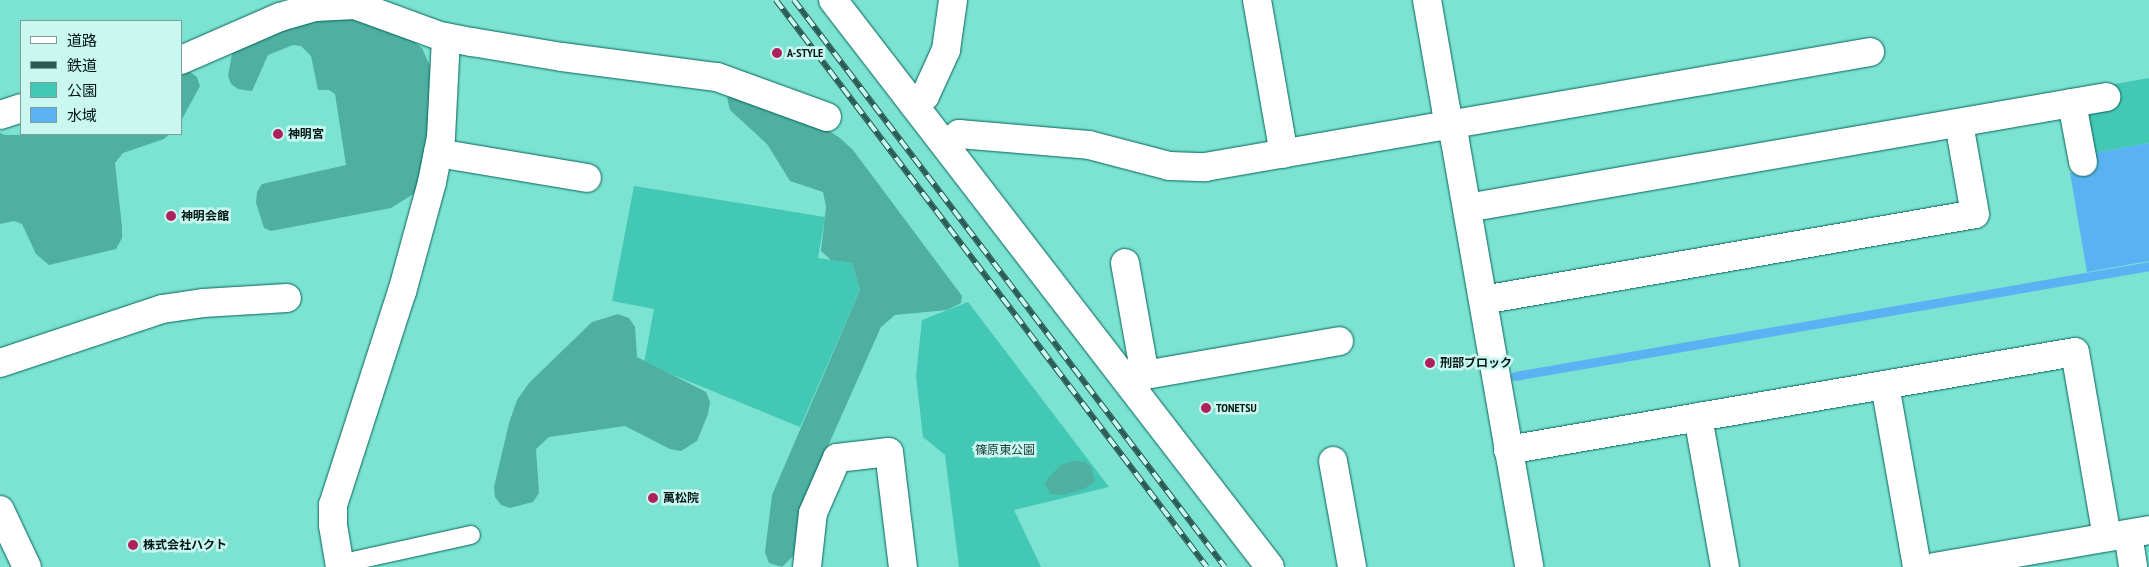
<!DOCTYPE html>
<html>
<head>
<meta charset="utf-8">
<style>
	body { margin:0 }
	#map { position:relative; width:2149px; height:567px; overflow:hidden; background:#7ce2d2; font-family:"PT Sans Narrow","Noto Sans JP",sans-serif }
	div>[style] { position:absolute }
	[style*='--x'] { left:calc(var(--x)*1px); top:calc(var(--y)*1px); width:calc(var(--w)*1px); rotate:calc(var(--a)*1deg) }
	.green>* { inset:0; background:#44c8b6 }
	.forest>* { inset:0; background:#4fb0a2 }
	.water>* { inset:0; background:#5ab2f2 }
	.stream>* { height:9px; margin:-4.5px; padding:0 4.5px; transform-origin:4.5px; border-radius:4.5px; background:#5ab2f2 }
	.roads { filter:drop-shadow(0 0 1px #06645a) drop-shadow(0 0 1px #06645a) }
	.lane>* { height:18px; margin:-9px; padding:0 9px; transform-origin:9px; border-radius:9px; background:#fff }
	.street>* { height:28px; margin:-14px; padding:0 14px; transform-origin:14px; border-radius:14px; background:#fff }
	.secondary>* { height:28px; margin:-14px; padding:0 14px; transform-origin:14px; border-radius:14px; background:#fff }
	.rail>* { height:5.5px; margin-top:-2.75px; transform-origin:0; background:repeating-linear-gradient(90deg,#caf8f0 0 11px,#2b5b54 0 22px); box-sizing:border-box; border-block:1px solid #2b5b54 }
	.dots>* { width:14px; height:14px; translate:-50% -50%; box-sizing:border-box; border:2px solid #caf8f0; border-radius:50% }
	span { translate:-50% -50%; white-space:nowrap; text-align:center; line-height:1.15; -webkit-text-stroke:5px #caf8f0; paint-order:stroke }
	.poi-label { font-size:12px; color:#031815; font-weight:700 }
	.left { translate:0 -50%; text-align:left }
	.park-label { font-size:12px; color:#1c3a35 }
	.legend { position:absolute; left:20px; top:20px; width:162px; height:115px; box-sizing:border-box; background:#caf8f0; border:1px solid #7a9e98; margin:0; padding:6px 9px; list-style:none; font-size:15px; color:#031815 }
	.legend li { display:flex; align-items:center; gap:10px; height:25px }
	.legend b { width:25px; border:1px solid #7a9e98 }
</style>
</head>
<body>
<div id="map">
	<div class="green">
		<div style="clip-path:polygon(2149px 78px,2149px 143px,2095px 153px,2088px 112px,2104px 86px)"></div>
		<div style="clip-path:polygon(634px 186px,825px 217px,818px 258px,852px 263px,860px 290px,800px 427px,644px 363px,654px 309px,612px 301px)"></div>
		<div style="clip-path:polygon(968px 302px,1109px 487px,1014px 510px,1041px 567px,959px 567px,945px 455px,923px 437px,916px 376px,922px 320px)"></div>
	</div>
	<div class="forest">
		<div style="clip-path:polygon(354px 16px,409px 38px,422px 48px,430px 66px,431px 113px,421px 179px,415px 193px,391px 208px,271px 231px,264px 228px,256px 203px,257px 192px,262px 184px,346px 165px,335px 94px,329px 90px,318px 90px,311px 56px,301px 46px,293px 45px,268px 55px,252px 91px,238px 89px,231px 84px,228px 76px,232px 54px,248px 42px,318px 18px)"></div>
		<div style="clip-path:polygon(190px 72px,197px 77px,200px 86px,181px 121px,181px 73px)"></div>
		<div style="clip-path:polygon(732px 94px,825px 128px,840px 138px,853px 150px,962px 296px,961px 303px,947px 310px,895px 315px,881px 327px,800px 509px,794px 555px,782px 567px,769px 563px,765px 552px,772px 495px,860px 290px,852px 263px,831px 260px,821px 251px,826px 207px,823px 192px,790px 181px,767px 144px,730px 110px,727px 98px)"></div>
		<div style="clip-path:polygon(0 133px,5px 135px,170px 134px,164px 139px,123px 153px,115px 163px,122px 227px,122px 238px,116px 249px,49px 265px,36px 254px,22px 224px,14px 221px,0 224px)"></div>
		<div style="clip-path:polygon(618px 314px,629px 318px,635px 327px,637px 357px,706px 392px,710px 402px,708px 414px,697px 441px,681px 451px,670px 449px,625px 426px,549px 437px,536px 449px,539px 493px,533px 502px,510px 508px,501px 505px,495px 497px,494px 487px,509px 423px,517px 400px,529px 383px,592px 322px)"></div>
		<div style="clip-path:polygon(1072px 461px,1086px 462px,1092px 468px,1095px 482px,1082px 490px,1062px 495px,1050px 494px,1045px 484px,1048px 478px,1061px 465px)"></div>
	</div>
	<div class="water">
		<div style="clip-path:polygon(2149px 143px,2149px 261px,2087px 272px,2070px 173px,2097px 168px,2095px 153px)"></div>
	</div>
	<div class="stream">
		<div style="--x:1515;--y:376;--w:643;--a:-9.84"></div>
	</div>
	<div class="roads">
		<div class="lane">
			<div style="--x:339;--y:564;--w:135;--a:-12.4"></div>
		</div>
		<div class="street">
			<div style="--x:833;--y:0;--w:716;--a:52.38"></div>
			<div style="--x:1257;--y:0;--w:156;--a:80.1"></div>
			<div style="--x:1427;--y:0;--w:111;--a:80.1"></div>
			<div style="--x:1446;--y:109;--w:33;--a:74"></div>
			<div style="--x:1455;--y:141;--w:432;--a:80.1"></div>
			<div style="--x:181;--y:60;--w:108;--a:-23.5"></div>
			<div style="--x:280;--y:17;--w:37;--a:-16"></div>
			<div style="--x:316;--y:7;--w:39;--a:-3"></div>
			<div style="--x:355;--y:5;--w:90;--a:20"></div>
			<div style="--x:440;--y:36;--w:33;--a:11"></div>
			<div style="--x:472;--y:42;--w:91;--a:9.5"></div>
			<div style="--x:562;--y:57;--w:156;--a:7.4"></div>
			<div style="--x:717;--y:77;--w:117;--a:20"></div>
			<div style="--x:2072;--y:103;--w:60;--a:79.4"></div>
			<div style="--x:914;--y:105;--w:14;--a:-39"></div>
			<div style="--x:925;--y:96;--w:51;--a:-65.5"></div>
			<div style="--x:946;--y:50;--w:50;--a:-82"></div>
			<div style="--x:0;--y:115;--w:22;--a:-18"></div>
			<div style="--x:945;--y:145;--w:18;--a:-38"></div>
			<div style="--x:959;--y:134;--w:130;--a:4.8"></div>
			<div style="--x:1089;--y:145;--w:83;--a:14.7"></div>
			<div style="--x:1169;--y:166;--w:36;--a:2"></div>
			<div style="--x:1205;--y:167;--w:675;--a:-9.81"></div>
			<div style="--x:438;--y:153;--w:151;--a:9.5"></div>
			<div style="--x:1467;--y:208;--w:649;--a:-9.85"></div>
			<div style="--x:1125;--y:263;--w:114;--a:79.9"></div>
			<div style="--x:1483;--y:300;--w:499;--a:-9.9"></div>
			<div style="--x:1975;--y:214;--w:92;--a:-100"></div>
			<div style="--x:0;--y:363;--w:171;--a:-18.4"></div>
			<div style="--x:162;--y:309;--w:41;--a:-8.3"></div>
			<div style="--x:203;--y:303;--w:84;--a:-3.4"></div>
			<div style="--x:1132;--y:385;--w:16;--a:-38"></div>
			<div style="--x:1145;--y:375;--w:197;--a:-9.9"></div>
			<div style="--x:1885;--y:385;--w:185;--a:80"></div>
			<div style="--x:1698;--y:417;--w:152;--a:79.8"></div>
			<div style="--x:1508;--y:450;--w:575;--a:-9.81"></div>
			<div style="--x:2075;--y:352;--w:188;--a:80.2"></div>
			<div style="--x:1333;--y:461;--w:108;--a:79.8"></div>
			<div style="--x:2128;--y:534;--w:33;--a:81"></div>
			<div style="--x:340;--y:567;--w:43;--a:-99.5"></div>
			<div style="--x:333;--y:525;--w:20;--a:-90"></div>
			<div style="--x:333;--y:505;--w:224;--a:-72.1"></div>
			<div style="--x:402;--y:292;--w:114;--a:-74.7"></div>
			<div style="--x:432;--y:182;--w:46;--a:-78.7"></div>
			<div style="--x:441;--y:137;--w:100;--a:-87.1"></div>
			<div style="--x:807;--y:567;--w:54;--a:-83.7"></div>
			<div style="--x:813;--y:513;--w:60;--a:-66.4"></div>
			<div style="--x:837;--y:458;--w:52;--a:-6.6"></div>
			<div style="--x:889;--y:452;--w:116;--a:83.1"></div>
			<div style="--x:1935;--y:567;--w:217;--a:-9.8"></div>
		</div>
		<div class="secondary">
			<div style="--x:0;--y:510;--w:63;--a:64.7"></div>
		</div>
	</div>
	<div class="rail">
		<div style="--x:776;--y:0;--w:712;--a:52.76"></div>
		<div style="--x:794;--y:0;--w:712;--a:52.76"></div>
	</div>
	<div class="dots">
		<div style="left:777px;top:53px;background:#af215b"></div>
		<div style="left:278px;top:134px;background:#af215b"></div>
		<div style="left:171px;top:216px;background:#af215b"></div>
		<div style="left:1430px;top:363px;background:#af215b"></div>
		<div style="left:1206px;top:408px;background:#af215b"></div>
		<div style="left:653px;top:498px;background:#af215b"></div>
		<div style="left:133px;top:545px;background:#af215b"></div>
	</div>
	<div class="poi-label">
		<span class="left" style="left:787px;top:53px">A-STYLE</span>
		<span class="left" style="left:288px;top:134px">神明宮</span>
		<span class="left" style="left:181px;top:216px">神明会館</span>
		<span class="left" style="left:1440px;top:363px">刑部ブロック</span>
		<span class="left" style="left:1216px;top:408px">TONETSU</span>
		<span class="left" style="left:663px;top:498px">萬松院</span>
		<span class="left" style="left:143px;top:545px">株式会社ハクト</span>
	</div>
	<div class="park-label">
		<span style="left:1005px;top:450px">篠原東公園</span>
	</div>
	<ul class="legend">
	<li><b style="height:6px;background:#fff"></b>道路</li>
	<li><b style="height:6px;background:#2b5b54"></b>鉄道</li>
	<li><b style="height:14px;background:#44c8b6"></b>公園</li>
	<li><b style="height:14px;background:#5ab2f2"></b>水域</li>
	</ul>
</div>
</body>
</html>
